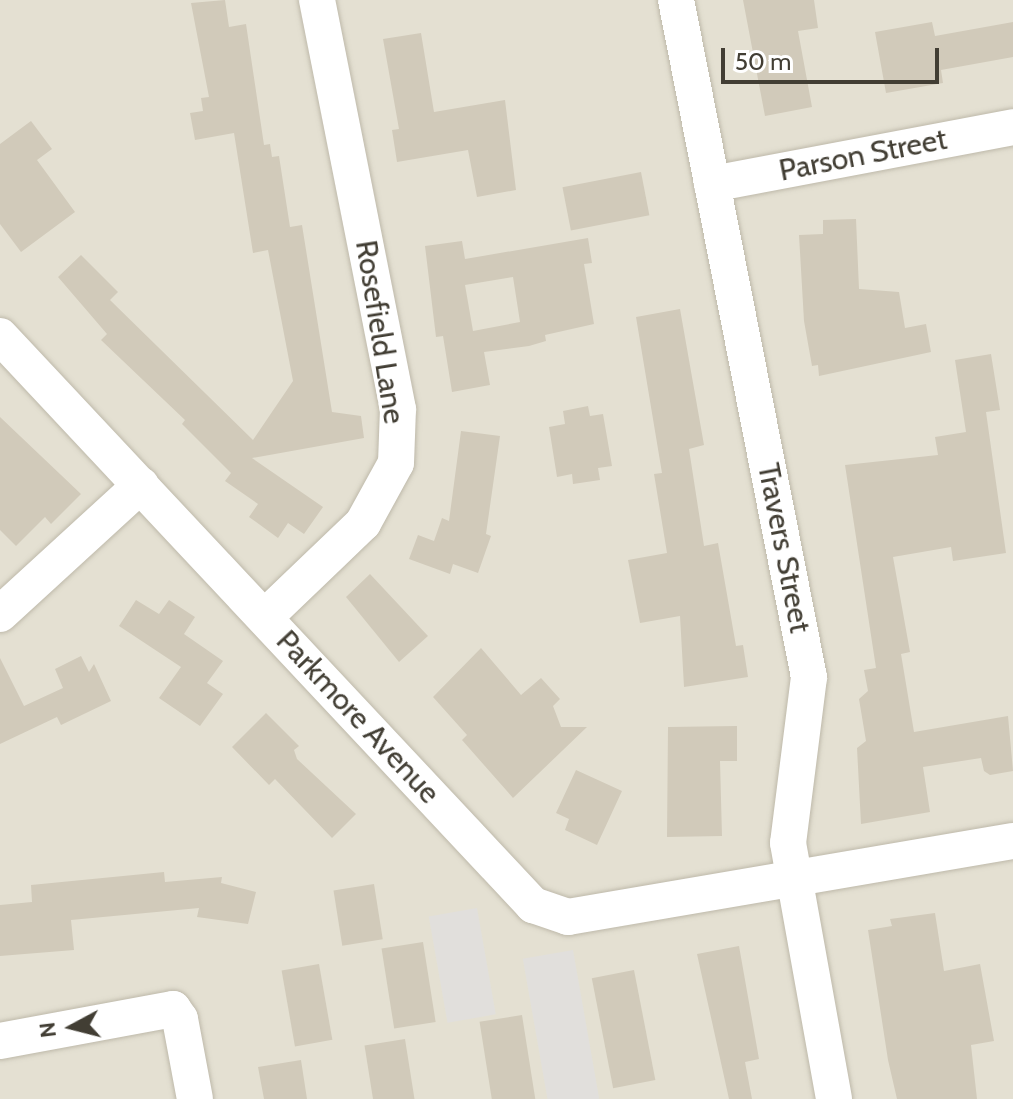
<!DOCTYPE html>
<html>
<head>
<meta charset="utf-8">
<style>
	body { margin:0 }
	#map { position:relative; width:1013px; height:1099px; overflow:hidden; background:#f0eee4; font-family:Cabin,sans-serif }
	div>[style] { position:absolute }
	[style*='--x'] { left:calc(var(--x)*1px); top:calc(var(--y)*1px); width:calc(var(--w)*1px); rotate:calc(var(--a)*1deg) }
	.residential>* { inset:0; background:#e4e0d2; transform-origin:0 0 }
	.parking>* { inset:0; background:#e1dfdc; transform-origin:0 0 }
	.building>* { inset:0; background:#d1caba; transform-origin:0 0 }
	.roads { filter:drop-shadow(0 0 2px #beb9aa) drop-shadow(0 0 2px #beb9aa) }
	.street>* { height:36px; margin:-18px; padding:0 18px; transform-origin:18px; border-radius:18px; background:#fff }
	span { translate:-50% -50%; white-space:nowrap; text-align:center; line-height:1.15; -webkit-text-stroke:6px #fff; paint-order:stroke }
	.street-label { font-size:30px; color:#423e34 }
	.north { position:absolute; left:32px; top:987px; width:80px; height:80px; -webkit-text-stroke:6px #fff; paint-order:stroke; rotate:263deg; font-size:22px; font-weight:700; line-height:32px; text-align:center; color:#423e34 }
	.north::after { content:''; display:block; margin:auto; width:28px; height:36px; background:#423e34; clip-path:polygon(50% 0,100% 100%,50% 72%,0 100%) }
	.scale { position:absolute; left:721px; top:48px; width:218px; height:36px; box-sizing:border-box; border:4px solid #423e34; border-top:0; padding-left:10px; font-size:24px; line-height:28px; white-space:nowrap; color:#423e34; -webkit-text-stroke:6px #fff; paint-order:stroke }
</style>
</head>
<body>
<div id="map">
	<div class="residential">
		<div style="left:0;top:0;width:1013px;height:1099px"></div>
	</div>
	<div class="parking">
		<div style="left:477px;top:908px;width:108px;height:49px;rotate:80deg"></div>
		<div style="left:573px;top:950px;width:151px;height:51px;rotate:80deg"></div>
	</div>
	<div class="building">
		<div style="clip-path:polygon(225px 0,229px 27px,246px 24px,264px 145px,270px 144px,272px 157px,279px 156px,290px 227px,302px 225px,332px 412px,361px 416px,364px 438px,252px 458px,323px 507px,304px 534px,288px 523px,278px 538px,249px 517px,258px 504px,225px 481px,231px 473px,182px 424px,185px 420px,101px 340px,107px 334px,58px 277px,81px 255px,118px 292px,110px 300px,253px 440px,293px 381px,268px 250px,253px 253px,234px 133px,195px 140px,190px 113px,203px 111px,201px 98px,209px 97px,191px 3px)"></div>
		<div style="clip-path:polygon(743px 0,814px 0,818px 28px,798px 31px,812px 107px,765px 116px)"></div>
		<div style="clip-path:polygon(932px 22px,935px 36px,1013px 22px,1013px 57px,941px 70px,943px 83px,886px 93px,875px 32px)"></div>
		<div style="clip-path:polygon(421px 33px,434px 112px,505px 100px,516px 190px,477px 197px,468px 150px,397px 162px,392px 130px,399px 129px,383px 39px)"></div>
		<div style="clip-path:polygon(31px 121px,52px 149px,37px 160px,75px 212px,21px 252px,0 224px,0 144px)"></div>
		<div style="left:641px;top:172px;width:44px;height:80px;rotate:79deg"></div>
		<div style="clip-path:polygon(856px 219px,859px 289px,899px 292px,905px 328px,926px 324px,931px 352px,819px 376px,818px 365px,812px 366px,804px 321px,799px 235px,823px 234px,823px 220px)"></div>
		<div style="clip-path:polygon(evenodd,588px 238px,592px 263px,584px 264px,594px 324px,545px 335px,546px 341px,529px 346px,484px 352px,490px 385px,452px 392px,443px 336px,436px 337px,425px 246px,462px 241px,465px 259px,588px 238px,513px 277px,520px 322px,473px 331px,465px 285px,513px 277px)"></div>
		<div style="clip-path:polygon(680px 309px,704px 445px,689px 449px,704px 546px,718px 543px,736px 646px,743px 645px,748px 677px,684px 687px,680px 616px,640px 623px,628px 560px,667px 553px,654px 474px,662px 473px,636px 317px)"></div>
		<div style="clip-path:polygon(991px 354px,1000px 410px,986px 412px,1006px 553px,953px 561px,951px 547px,893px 557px,910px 652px,901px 654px,914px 732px,1008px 716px,1013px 771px,990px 775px,984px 771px,981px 758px,923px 767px,930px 812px,861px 824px,857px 748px,866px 741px,859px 699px,868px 691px,864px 670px,876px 668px,845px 465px,938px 455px,935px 437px,966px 432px,955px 360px)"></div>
		<div style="clip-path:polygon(588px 406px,590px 416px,603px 414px,612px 466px,598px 468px,600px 480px,573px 484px,572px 474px,557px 477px,549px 427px,565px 424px,563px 411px)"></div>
		<div style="clip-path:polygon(0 417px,81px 494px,51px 524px,45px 517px,16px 546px,0 530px)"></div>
		<div style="clip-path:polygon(461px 431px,500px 436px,486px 534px,491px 536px,478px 573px,453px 564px,450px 574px,409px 559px,418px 535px,434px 541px,442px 518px,449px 521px)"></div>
		<div style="clip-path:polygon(370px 574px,428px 636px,399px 662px,346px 597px)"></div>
		<div style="clip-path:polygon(136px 600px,159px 614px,169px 600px,195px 617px,184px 634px,223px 661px,207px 683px,223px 694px,200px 726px,159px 698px,181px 667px,119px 626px)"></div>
		<div style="clip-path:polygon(481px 648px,521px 695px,541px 678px,560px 699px,553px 706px,561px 727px,587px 727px,513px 798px,462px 740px,467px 735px,433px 697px)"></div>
		<div style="clip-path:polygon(81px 656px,89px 672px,94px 664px,111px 701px,61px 725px,57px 717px,0 744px,0 658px,24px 706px,63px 688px,55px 669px)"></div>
		<div style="clip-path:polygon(266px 713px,299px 746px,294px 750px,297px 759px,356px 814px,332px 838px,275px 779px,269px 785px,232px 747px)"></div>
		<div style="clip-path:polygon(737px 726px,737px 761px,720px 761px,722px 836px,667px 837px,668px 727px)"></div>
		<div style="clip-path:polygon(576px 770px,622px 791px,597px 845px,565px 830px,569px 819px,556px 813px)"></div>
		<div style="clip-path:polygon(164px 872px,165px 882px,222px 877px,221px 883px,256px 892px,248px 924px,197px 917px,199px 908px,71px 920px,74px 950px,0 956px,0 905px,32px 902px,31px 885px)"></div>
		<div style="left:374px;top:884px;width:56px;height:41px;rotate:81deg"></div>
		<div style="clip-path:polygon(935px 913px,944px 971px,980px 964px,994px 1041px,971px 1045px,977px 1099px,897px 1099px,888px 1060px,868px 930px,892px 926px,890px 919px)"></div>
		<div style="left:423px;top:942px;width:81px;height:42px;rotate:81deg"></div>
		<div style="clip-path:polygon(739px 946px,759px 1059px,745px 1062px,752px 1099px,729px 1099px,697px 954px)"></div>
		<div style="left:319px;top:964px;width:77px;height:38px;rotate:80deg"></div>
		<div style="left:634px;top:970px;width:112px;height:43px;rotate:79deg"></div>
		<div style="left:522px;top:1015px;width:85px;height:43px;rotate:81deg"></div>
		<div style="left:405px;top:1039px;width:61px;height:41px;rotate:81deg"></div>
		<div style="clip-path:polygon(301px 1060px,307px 1099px,264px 1099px,258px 1067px)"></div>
	</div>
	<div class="roads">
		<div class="street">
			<div style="--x:676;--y:0;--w:690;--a:78.89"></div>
			<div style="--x:809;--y:677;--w:167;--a:97.2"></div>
			<div style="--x:788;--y:843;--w:260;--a:79.8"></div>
			<div style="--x:712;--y:184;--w:306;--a:-10.7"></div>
			<div style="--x:0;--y:336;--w:780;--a:46.87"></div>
			<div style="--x:533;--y:905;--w:37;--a:19"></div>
			<div style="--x:568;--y:917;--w:451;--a:-9.7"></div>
			<div style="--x:0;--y:614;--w:191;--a:-42.5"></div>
			<div style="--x:265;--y:617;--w:136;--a:-43.8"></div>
			<div style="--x:363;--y:523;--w:68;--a:-61.2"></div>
			<div style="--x:396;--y:463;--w:54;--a:-87.9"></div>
			<div style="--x:398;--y:409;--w:417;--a:-101.2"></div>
			<div style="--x:0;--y:1041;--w:176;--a:-10.5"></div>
			<div style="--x:173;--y:1009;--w:12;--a:55"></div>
			<div style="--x:180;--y:1019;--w:81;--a:79.4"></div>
		</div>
	</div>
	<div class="street-label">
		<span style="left:863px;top:155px;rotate:-11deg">Parson Street</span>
		<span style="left:380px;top:332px;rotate:81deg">Rosefield Lane</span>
		<span style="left:784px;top:548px;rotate:79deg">Travers Street</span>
		<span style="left:358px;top:717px;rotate:47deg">Parkmore Avenue</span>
	</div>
	<div class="north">N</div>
	<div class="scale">50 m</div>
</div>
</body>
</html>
